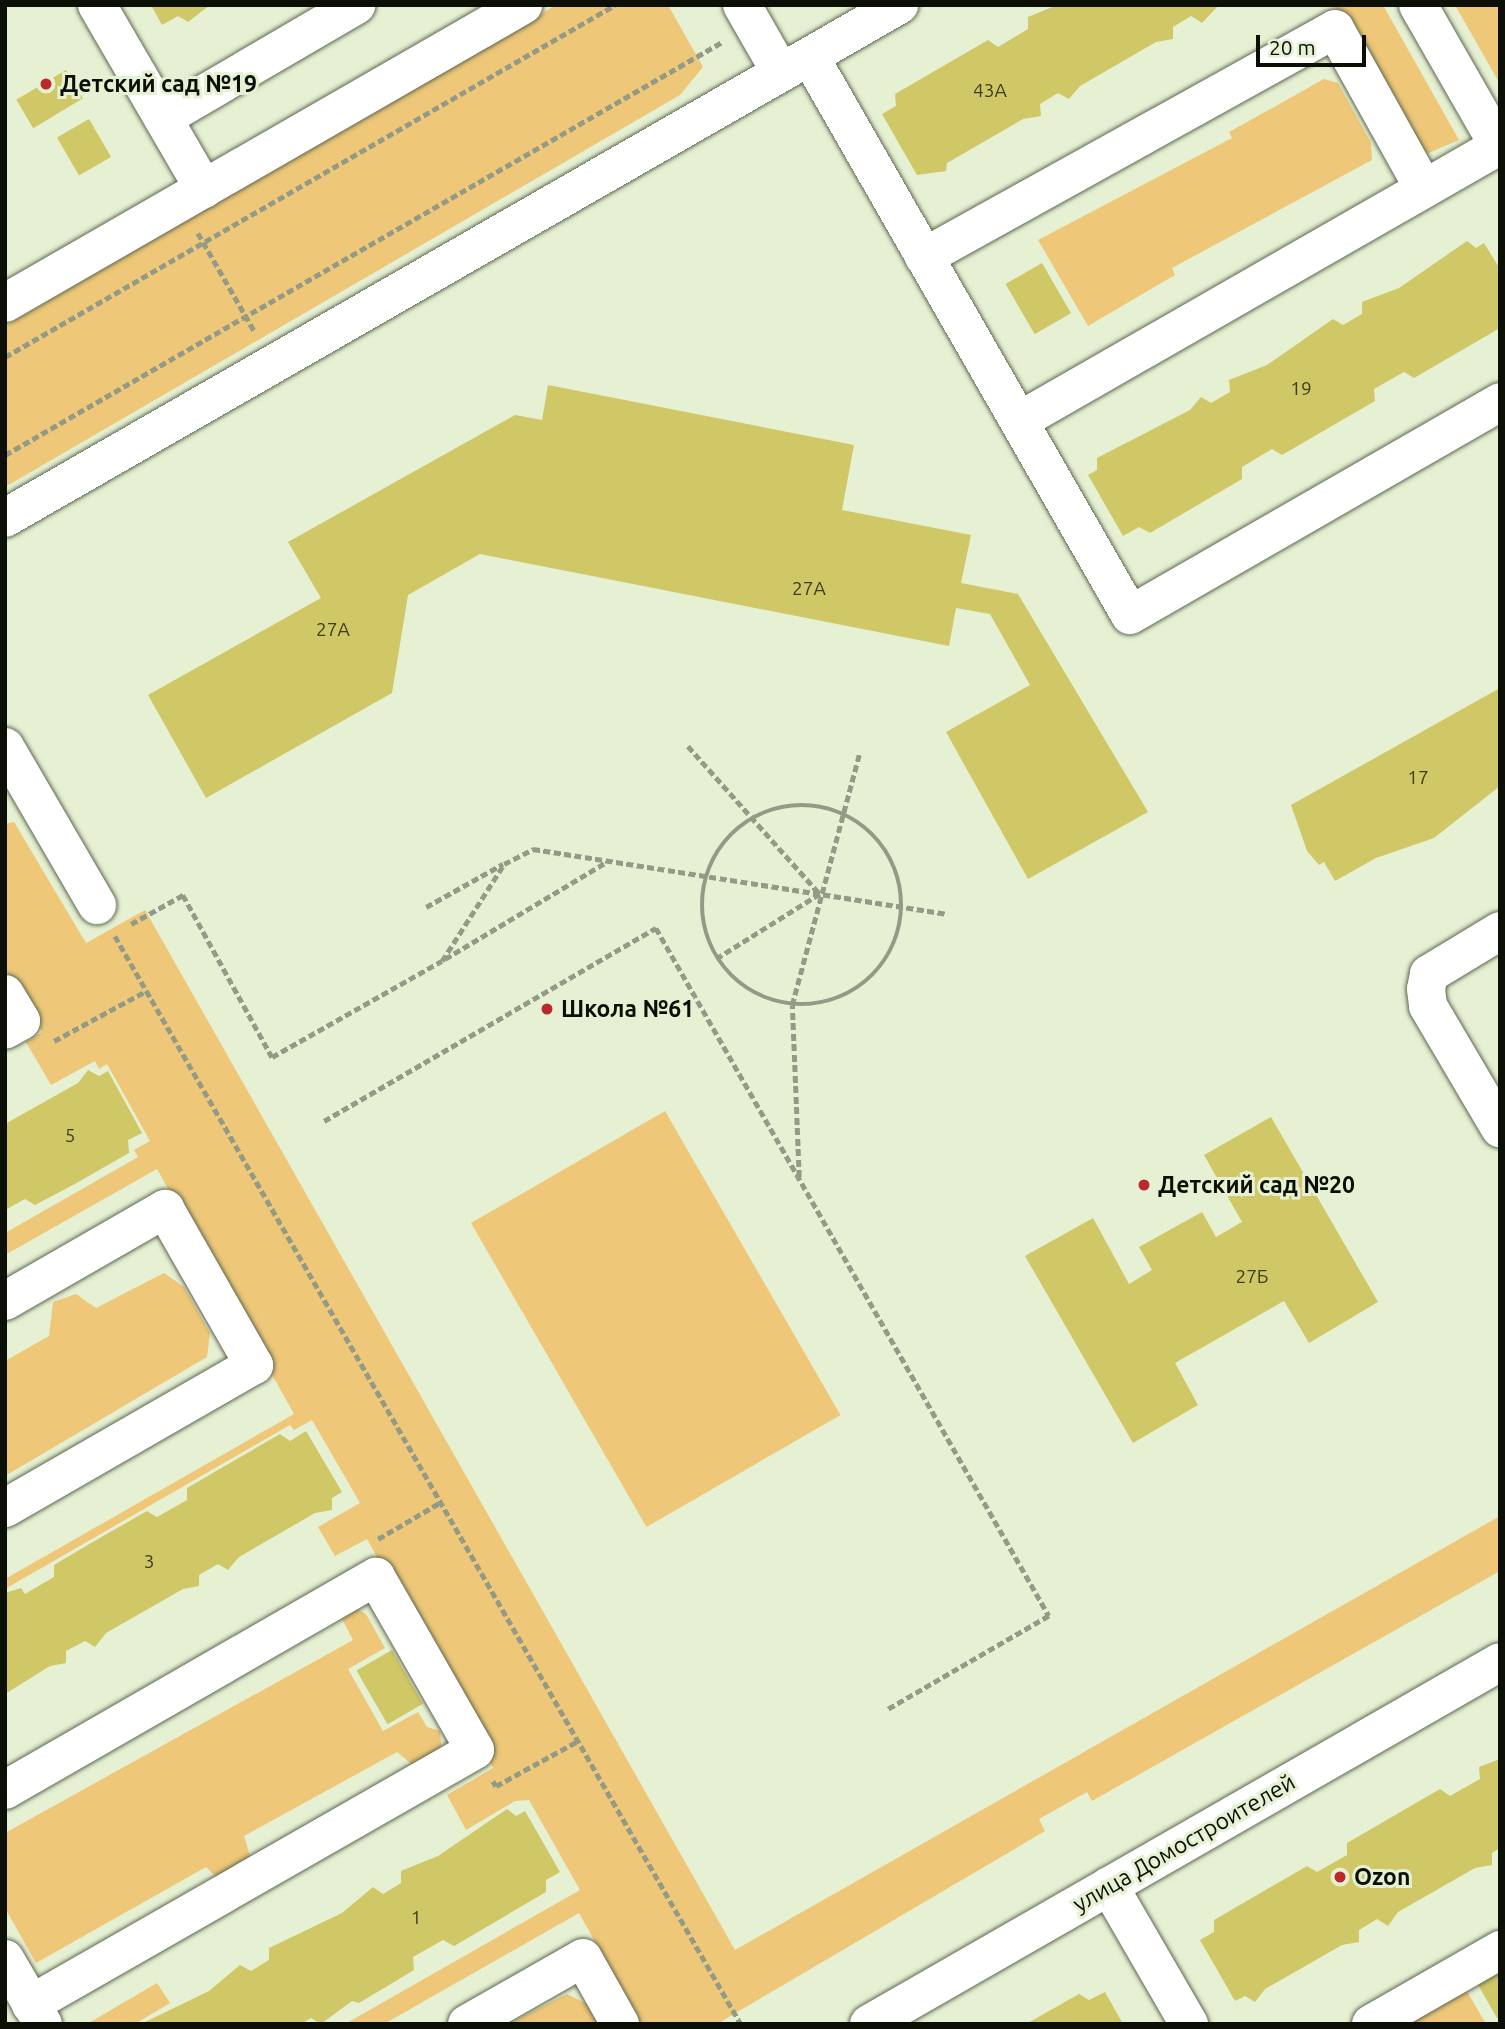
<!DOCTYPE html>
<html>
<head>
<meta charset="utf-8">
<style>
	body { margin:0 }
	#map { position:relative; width:1505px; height:2029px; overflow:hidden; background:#e6f1d4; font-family:Ubuntu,sans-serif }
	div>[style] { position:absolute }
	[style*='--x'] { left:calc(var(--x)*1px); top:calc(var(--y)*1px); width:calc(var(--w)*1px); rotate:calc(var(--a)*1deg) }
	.green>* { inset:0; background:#eec778; transform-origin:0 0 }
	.building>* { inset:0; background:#d0c766; transform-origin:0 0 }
	.path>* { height:4.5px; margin-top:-2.25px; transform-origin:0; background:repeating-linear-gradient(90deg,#939b86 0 7px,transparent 0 10.5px) }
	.path>.ring { margin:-2.25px; padding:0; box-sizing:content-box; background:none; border:4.5px solid #939b86; border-radius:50% }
	.roads { filter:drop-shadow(0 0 2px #5f674f) drop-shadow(0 0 2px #5f674f) }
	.minor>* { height:38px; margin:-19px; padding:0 19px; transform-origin:19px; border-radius:19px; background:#fff }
	.dots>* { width:19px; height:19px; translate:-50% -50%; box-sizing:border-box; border:4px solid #e6f1d4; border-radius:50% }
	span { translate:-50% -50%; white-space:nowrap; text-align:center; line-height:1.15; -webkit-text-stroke:6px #e6f1d4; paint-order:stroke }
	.number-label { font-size:19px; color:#3d3d1e }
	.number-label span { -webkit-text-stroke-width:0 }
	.poi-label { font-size:23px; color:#0c0f06; font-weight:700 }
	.left { translate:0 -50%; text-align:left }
	.street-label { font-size:23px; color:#0c0f06 }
	.frame { position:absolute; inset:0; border:7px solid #0c0f06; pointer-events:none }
	.scale { position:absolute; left:1256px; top:35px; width:110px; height:32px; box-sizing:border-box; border:4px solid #0c0f06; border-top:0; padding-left:9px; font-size:21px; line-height:24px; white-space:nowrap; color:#0c0f06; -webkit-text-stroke:5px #e6f1d4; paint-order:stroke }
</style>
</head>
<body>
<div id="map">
	<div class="green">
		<div style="clip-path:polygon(556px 5px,668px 5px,703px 67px,680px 95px,5px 487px,5px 326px)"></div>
		<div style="clip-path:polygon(1334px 5px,1383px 5px,1459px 140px,1426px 154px,1409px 139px)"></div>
		<div style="clip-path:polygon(1455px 5px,1500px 5px,1500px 84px)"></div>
		<div style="clip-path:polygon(1324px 79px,1338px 83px,1371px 143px,1372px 160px,1172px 268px,1175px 275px,1088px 326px,1038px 240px,1232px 138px,1229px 132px)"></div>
		<div style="clip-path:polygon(14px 822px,86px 943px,145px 910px,735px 1950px,1500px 1516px,1500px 1571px,1092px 1801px,1087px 1792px,1039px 1819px,1045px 1831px,717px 2024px,641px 2024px,579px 1913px,384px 2024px,345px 2024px,580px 1890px,529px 1800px,515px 1801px,466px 1830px,447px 1795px,493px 1768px,367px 1539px,335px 1556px,318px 1527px,360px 1503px,312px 1420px,294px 1430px,290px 1425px,5px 1589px,5px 1579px,294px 1414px,157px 1169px,5px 1255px,5px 1233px,138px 1157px,134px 1150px,150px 1141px,107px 1064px,99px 1069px,95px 1061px,51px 1085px,26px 1042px,42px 1032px,5px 968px,5px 824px)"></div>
		<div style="left:665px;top:1111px;width:351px;height:224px;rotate:60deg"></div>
		<div style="clip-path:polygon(164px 1273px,184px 1287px,210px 1333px,207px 1357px,5px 1476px,5px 1361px,49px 1336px,53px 1302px,76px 1294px,96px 1308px)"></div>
		<div style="clip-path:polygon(355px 1608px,366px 1614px,385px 1648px,348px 1669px,383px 1731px,418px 1712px,427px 1727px,440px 1731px,442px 1754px,414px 1766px,397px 1752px,244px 1836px,252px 1862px,219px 1880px,206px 1867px,36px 1963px,5px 1908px,5px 1833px,353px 1640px,340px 1615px)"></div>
		<div style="clip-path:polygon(1461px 1981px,1486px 2024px,1412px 2024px,1413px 2019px)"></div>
		<div style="clip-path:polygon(157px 1983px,170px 2003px,135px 2024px,87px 2024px)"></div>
		<div style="clip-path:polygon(567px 1994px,587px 2004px,598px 2024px,508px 2024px)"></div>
	</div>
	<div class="building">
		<div style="clip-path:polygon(151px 5px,210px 5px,188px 22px,178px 16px,162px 25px)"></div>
		<div style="clip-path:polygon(1057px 5px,1219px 5px,1202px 23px,1191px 16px,1173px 27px,1173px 39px,1156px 42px,1080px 86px,1069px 99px,1058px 93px,1040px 104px,1041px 116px,1023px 119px,947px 163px,946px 171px,917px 175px,882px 114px,896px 106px,895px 94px,988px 40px,998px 47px,1028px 29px,1028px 17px)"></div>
		<div style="left:66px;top:70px;width:33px;height:58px;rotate:59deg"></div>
		<div style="left:89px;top:119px;width:44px;height:37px;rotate:60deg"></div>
		<div style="clip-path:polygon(1467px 241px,1476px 248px,1484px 243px,1500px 269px,1500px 328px,1414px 378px,1404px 372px,1374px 389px,1375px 401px,1282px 455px,1272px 449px,1242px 467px,1242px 479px,1150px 533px,1139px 527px,1123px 536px,1088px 475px,1097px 470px,1097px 458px,1190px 410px,1201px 397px,1211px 403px,1230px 392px,1229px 380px,1267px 365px,1333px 319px,1343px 325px,1362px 314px,1362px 302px,1399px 288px)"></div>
		<div style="left:1042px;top:263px;width:58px;height:42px;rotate:60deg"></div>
		<div style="clip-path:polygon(548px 385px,854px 445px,842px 510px,971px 535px,961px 583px,1018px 594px,1148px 812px,1028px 879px,946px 732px,1030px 685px,990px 614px,956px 608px,949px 646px,480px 554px,408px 595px,392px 693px,206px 798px,148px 695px,321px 598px,288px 542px,515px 415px,542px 420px)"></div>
		<div style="clip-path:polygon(1500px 688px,1500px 786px,1434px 838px,1376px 858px,1335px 881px,1324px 862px,1319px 865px,1307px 851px,1291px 805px)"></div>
		<div style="clip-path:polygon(88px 1070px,99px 1076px,108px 1071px,142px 1133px,128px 1140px,129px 1153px,73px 1185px,35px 1205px,25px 1199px,5px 1210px,5px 1124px,78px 1083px)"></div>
		<div style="clip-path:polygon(1271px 1117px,1378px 1302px,1309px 1343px,1284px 1301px,1175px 1363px,1198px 1405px,1133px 1443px,1025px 1256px,1093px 1218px,1129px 1284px,1152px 1270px,1139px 1247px,1202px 1212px,1216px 1237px,1242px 1222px,1204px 1155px)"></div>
		<div style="clip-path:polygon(306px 1431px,342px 1492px,332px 1498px,332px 1510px,315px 1513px,239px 1557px,228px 1570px,218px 1564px,199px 1575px,199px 1586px,183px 1589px,106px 1633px,95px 1647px,85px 1641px,66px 1651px,66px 1663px,50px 1666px,5px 1694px,5px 1593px,21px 1588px,25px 1594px,54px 1577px,54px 1565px,91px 1543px,147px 1511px,157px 1517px,187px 1500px,187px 1488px,280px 1434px,290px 1441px)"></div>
		<div style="left:392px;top:1650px;width:62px;height:41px;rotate:60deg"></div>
		<div style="clip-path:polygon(1500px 1759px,1500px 1848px,1492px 1853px,1492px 1865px,1475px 1868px,1398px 1912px,1388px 1926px,1377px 1919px,1359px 1930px,1359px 1942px,1342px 1945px,1265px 1989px,1255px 2002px,1245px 1996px,1235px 2001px,1200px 1940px,1214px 1932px,1214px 1920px,1307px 1866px,1317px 1872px,1347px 1855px,1347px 1843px,1440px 1789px,1450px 1796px,1480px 1779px,1479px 1767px)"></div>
		<div style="clip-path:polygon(507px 1809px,516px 1816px,525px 1811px,560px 1872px,546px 1880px,546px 1892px,454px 1946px,443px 1940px,413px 1957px,414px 1970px,359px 2003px,352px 2001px,321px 2024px,311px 2018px,301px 2024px,141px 2024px,209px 1991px,240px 1965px,251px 1971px,269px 1960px,269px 1948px,342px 1913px,373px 1887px,383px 1894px,401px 1883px,401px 1871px,438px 1856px)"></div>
		<div style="clip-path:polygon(1500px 1961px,1500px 2016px,1497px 2018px,1473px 1976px)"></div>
		<div style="clip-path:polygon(1105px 1992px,1123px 2024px,1026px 2024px,1079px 1994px,1089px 2000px)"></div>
	</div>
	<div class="path">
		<div style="--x:198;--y:233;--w:114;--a:60.1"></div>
		<div style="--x:5;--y:357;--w:704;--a:-29.99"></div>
		<div style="--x:5;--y:455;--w:827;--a:-29.94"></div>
		<div style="--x:688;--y:746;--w:198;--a:48.3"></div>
		<div style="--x:820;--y:894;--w:120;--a:147.9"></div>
		<div class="ring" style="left:702px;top:805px;width:195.5px;height:195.5px"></div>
		<div style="--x:426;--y:907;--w:88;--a:-29.2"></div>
		<div style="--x:131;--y:924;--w:60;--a:-29.1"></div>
		<div style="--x:183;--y:895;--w:185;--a:61.2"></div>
		<div style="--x:272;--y:1057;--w:195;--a:-29.5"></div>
		<div style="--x:442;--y:961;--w:115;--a:-57.4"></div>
		<div style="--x:504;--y:864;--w:33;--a:-27"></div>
		<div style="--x:533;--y:849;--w:418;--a:8.9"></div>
		<div style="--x:115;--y:936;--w:1255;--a:60.09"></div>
		<div style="--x:445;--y:959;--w:190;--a:-31"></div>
		<div style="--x:54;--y:1041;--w:105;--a:-28.5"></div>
		<div style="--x:324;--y:1121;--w:384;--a:-30.2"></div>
		<div style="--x:656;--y:928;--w:792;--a:60.26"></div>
		<div style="--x:1049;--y:1616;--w:187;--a:149.9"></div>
		<div style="--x:799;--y:1177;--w:172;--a:-92.3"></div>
		<div style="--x:792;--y:1005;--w:259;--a:-75"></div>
		<div style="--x:378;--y:1539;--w:73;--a:-30.4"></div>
		<div style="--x:493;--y:1781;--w:6;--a:59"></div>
		<div style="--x:496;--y:1786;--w:94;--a:-28.8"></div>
	</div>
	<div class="roads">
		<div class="minor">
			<div style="--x:97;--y:5;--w:213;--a:59.8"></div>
			<div style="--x:742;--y:5;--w:78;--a:60.2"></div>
			<div style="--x:1418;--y:5;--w:165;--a:60.2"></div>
			<div style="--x:810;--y:57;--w:643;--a:60.17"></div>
			<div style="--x:1130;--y:615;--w:427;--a:-29.9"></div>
			<div style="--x:163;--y:118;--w:224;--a:-30.3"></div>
			<div style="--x:924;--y:257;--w:470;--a:-29"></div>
			<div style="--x:1335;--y:29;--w:183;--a:60.9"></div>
			<div style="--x:5;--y:303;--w:598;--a:-29.91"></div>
			<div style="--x:1019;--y:421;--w:553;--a:-29.81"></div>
			<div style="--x:5;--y:518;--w:1031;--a:-29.85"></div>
			<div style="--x:5;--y:747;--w:183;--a:59.8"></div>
			<div style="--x:1500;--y:931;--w:83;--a:148.8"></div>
			<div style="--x:1429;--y:974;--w:15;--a:101"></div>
			<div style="--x:1426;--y:989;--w:17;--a:83"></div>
			<div style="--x:1428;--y:1006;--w:142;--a:59.5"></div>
			<div style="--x:5;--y:994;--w:31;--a:59"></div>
			<div style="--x:21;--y:1021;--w:18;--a:151"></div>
			<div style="--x:5;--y:1301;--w:185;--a:-29.9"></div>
			<div style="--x:165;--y:1209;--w:180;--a:60.3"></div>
			<div style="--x:254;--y:1365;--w:287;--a:150.1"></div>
			<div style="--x:5;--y:1790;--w:428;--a:-29.9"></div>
			<div style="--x:376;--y:1577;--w:199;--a:60.2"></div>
			<div style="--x:475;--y:1750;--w:512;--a:150.23"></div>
			<div style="--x:1109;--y:1886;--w:160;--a:59.9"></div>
			<div style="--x:5;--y:1959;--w:75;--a:59.7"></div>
			<div style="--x:467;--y:2024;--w:133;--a:-29.6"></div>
			<div style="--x:583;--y:1958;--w:76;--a:60.7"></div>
			<div style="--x:869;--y:2024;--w:727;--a:-29.84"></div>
			<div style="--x:1371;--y:2024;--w:149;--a:-29.8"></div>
		</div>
	</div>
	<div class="dots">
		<div style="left:46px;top:84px;background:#ba2a2c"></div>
		<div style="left:547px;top:1009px;background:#ba2a2c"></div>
		<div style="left:1144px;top:1185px;background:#ba2a2c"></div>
		<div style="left:1340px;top:1877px;background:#ba2a2c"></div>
	</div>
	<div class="number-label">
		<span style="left:990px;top:91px">43А</span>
		<span style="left:1301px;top:389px">19</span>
		<span style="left:809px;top:589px">27А</span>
		<span style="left:333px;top:630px">27А</span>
		<span style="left:1418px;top:778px">17</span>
		<span style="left:70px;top:1136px">5</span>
		<span style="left:1252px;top:1277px">27Б</span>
		<span style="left:149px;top:1562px">3</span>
		<span style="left:416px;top:1918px">1</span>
	</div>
	<div class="poi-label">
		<span class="left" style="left:60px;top:84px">Детский сад №19</span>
		<span class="left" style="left:561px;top:1009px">Школа №61</span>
		<span class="left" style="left:1158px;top:1185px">Детский сад №20</span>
		<span class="left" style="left:1354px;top:1877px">Ozon</span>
	</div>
	<div class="street-label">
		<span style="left:1184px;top:1843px;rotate:-30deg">улица Домостроителей</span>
	</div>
	<div class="frame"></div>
	<div class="scale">20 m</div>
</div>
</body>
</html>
